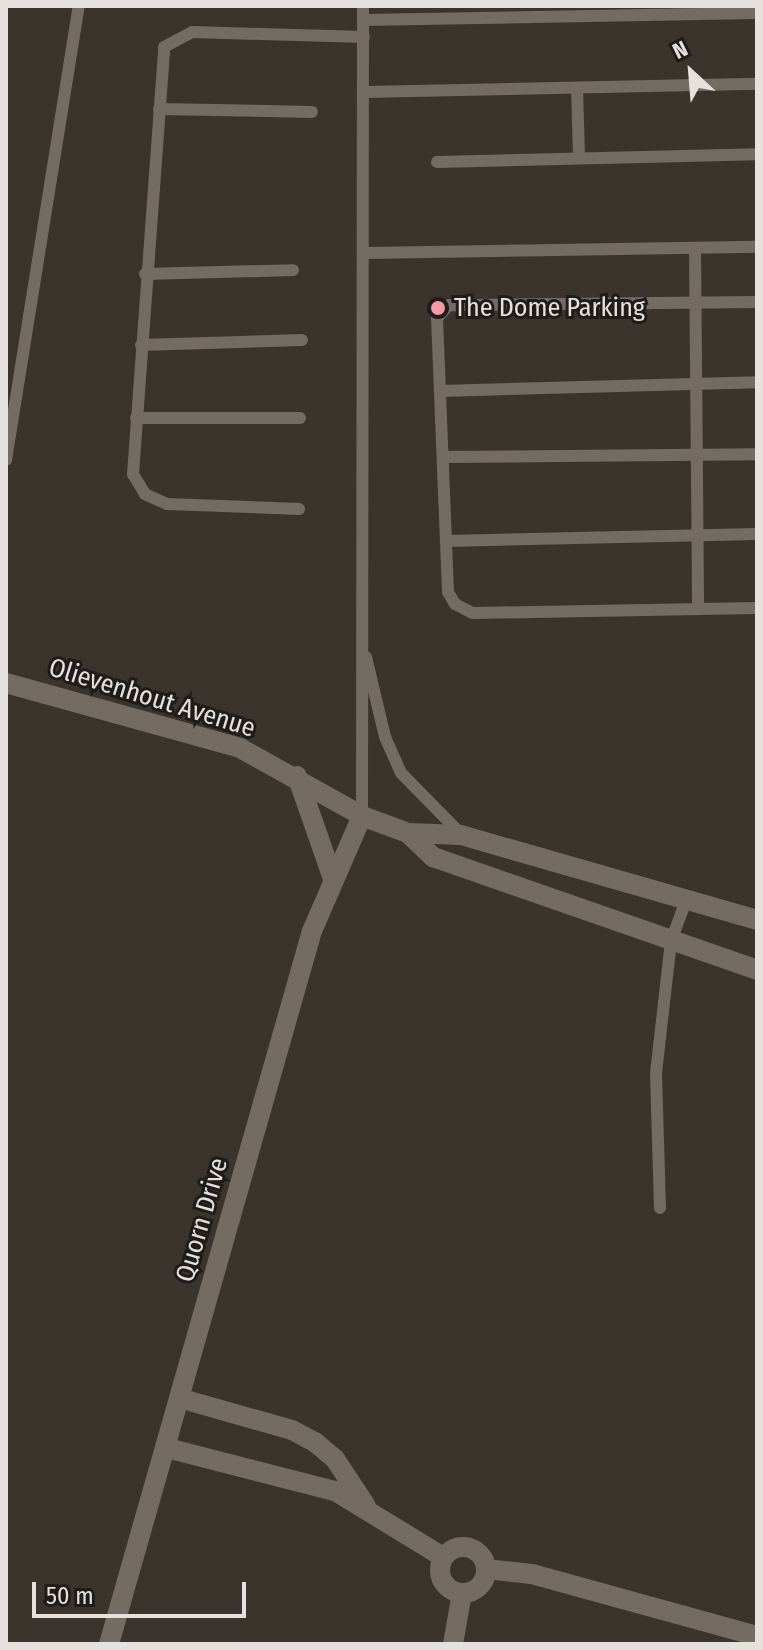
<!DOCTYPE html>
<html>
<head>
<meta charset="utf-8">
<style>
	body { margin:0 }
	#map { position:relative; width:763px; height:1650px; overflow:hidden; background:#3b342c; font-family:"Fira Sans Condensed",sans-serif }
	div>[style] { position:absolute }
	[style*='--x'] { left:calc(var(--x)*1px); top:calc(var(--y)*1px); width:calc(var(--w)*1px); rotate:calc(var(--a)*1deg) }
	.service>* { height:12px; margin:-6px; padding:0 6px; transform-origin:6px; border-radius:6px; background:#746b63 }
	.minor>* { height:20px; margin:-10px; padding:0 10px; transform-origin:10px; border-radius:10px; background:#746b63 }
	.minor>.ring { margin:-10px; padding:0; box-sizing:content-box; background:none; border:20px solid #746b63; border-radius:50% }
	.dots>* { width:22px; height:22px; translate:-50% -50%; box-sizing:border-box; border:4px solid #1f1c19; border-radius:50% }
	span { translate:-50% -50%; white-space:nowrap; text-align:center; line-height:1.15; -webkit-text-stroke:6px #1f1c19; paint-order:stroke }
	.poi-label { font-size:26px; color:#e6e1dc }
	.left { translate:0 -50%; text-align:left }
	.street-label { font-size:26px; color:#e6e1dc }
	.frame { position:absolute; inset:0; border:8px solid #e6e1dc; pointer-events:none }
	.north { position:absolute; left:651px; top:32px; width:80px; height:80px; -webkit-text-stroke:6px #1f1c19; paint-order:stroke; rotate:334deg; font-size:22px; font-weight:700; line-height:32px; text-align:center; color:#e6e1dc }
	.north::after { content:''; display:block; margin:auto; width:28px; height:36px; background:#e6e1dc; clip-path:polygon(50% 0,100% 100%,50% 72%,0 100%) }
	.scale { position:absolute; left:32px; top:1582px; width:214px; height:36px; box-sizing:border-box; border:4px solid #e6e1dc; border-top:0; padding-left:10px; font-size:24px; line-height:28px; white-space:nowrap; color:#e6e1dc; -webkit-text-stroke:6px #1f1c19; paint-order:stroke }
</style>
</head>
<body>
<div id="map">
	<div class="service">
		<div style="--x:363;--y:20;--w:394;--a:-1"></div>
		<div style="--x:577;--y:88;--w:69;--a:88.3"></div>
		<div style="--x:364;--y:92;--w:393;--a:-1.2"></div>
		<div style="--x:159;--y:109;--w:153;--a:1.1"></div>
		<div style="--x:437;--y:162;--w:320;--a:-1.4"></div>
		<div style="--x:695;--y:248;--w:361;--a:89.5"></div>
		<div style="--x:366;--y:253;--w:391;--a:-0.9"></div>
		<div style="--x:145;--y:274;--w:148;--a:-1.5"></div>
		<div style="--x:757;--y:302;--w:308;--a:179.4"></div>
		<div style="--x:449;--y:305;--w:18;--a:133"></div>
		<div style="--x:437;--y:318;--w:274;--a:87.7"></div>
		<div style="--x:448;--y:592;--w:14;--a:60"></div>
		<div style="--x:455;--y:604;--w:20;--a:27"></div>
		<div style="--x:473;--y:613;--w:284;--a:-1"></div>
		<div style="--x:141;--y:345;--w:161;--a:-1.8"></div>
		<div style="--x:440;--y:391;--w:317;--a:-1.6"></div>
		<div style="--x:136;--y:418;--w:164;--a:0"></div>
		<div style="--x:443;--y:457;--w:314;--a:-0.5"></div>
		<div style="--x:6;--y:460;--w:460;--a:-80.9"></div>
		<div style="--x:299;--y:509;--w:132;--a:-177.8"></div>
		<div style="--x:167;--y:504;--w:24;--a:-156"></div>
		<div style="--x:145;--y:494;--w:23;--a:-121"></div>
		<div style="--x:133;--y:474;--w:428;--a:-85.8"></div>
		<div style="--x:164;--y:47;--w:32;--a:-28"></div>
		<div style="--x:192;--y:32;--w:172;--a:1.7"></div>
		<div style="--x:446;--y:541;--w:311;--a:-1.3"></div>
		<div style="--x:366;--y:657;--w:82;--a:76.6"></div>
		<div style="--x:385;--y:737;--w:39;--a:66"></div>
		<div style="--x:401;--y:773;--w:84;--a:45.5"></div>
		<div style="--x:362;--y:816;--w:810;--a:-89.93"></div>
		<div style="--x:660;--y:1208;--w:135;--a:-91.7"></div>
		<div style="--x:656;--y:1073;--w:133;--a:-83.5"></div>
		<div style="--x:671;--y:941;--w:46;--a:-69.6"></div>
	</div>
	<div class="minor">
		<div style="--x:6;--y:683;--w:243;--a:15.5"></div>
		<div style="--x:240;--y:748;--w:140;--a:29.1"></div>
		<div style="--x:362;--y:816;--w:49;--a:20.3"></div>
		<div style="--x:408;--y:833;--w:53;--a:2.2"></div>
		<div style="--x:461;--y:835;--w:308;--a:16"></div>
		<div style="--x:297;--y:776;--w:106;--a:70.7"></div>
		<div style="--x:408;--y:833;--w:35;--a:44"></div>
		<div style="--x:433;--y:857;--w:343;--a:19.2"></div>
		<div style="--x:179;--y:1398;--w:117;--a:15.8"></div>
		<div style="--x:292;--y:1430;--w:27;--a:28"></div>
		<div style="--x:316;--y:1443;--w:25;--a:40"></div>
		<div style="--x:335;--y:1459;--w:56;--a:56.6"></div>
		<div style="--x:167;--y:1448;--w:173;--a:14.4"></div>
		<div style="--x:335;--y:1491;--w:127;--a:31.4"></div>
		<div class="ring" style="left:440px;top:1547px;width:26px;height:26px"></div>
		<div style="--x:486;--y:1569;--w:46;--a:6.2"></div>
		<div style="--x:532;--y:1574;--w:233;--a:15.4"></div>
		<div style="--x:109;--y:1644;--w:741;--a:-74.11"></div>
		<div style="--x:312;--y:931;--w:125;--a:-66.5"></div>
		<div style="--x:453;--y:1644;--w:52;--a:-80"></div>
	</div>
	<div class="dots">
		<div style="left:438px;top:308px;background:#f49aa6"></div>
	</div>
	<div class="poi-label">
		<span class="left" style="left:454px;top:308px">The Dome Parking</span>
	</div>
	<div class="street-label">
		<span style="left:152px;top:698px;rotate:17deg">Olievenhout Avenue</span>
		<span style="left:202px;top:1220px;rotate:-74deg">Quorn Drive</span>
	</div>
	<div class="frame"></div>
	<div class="north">N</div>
	<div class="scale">50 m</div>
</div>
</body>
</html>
